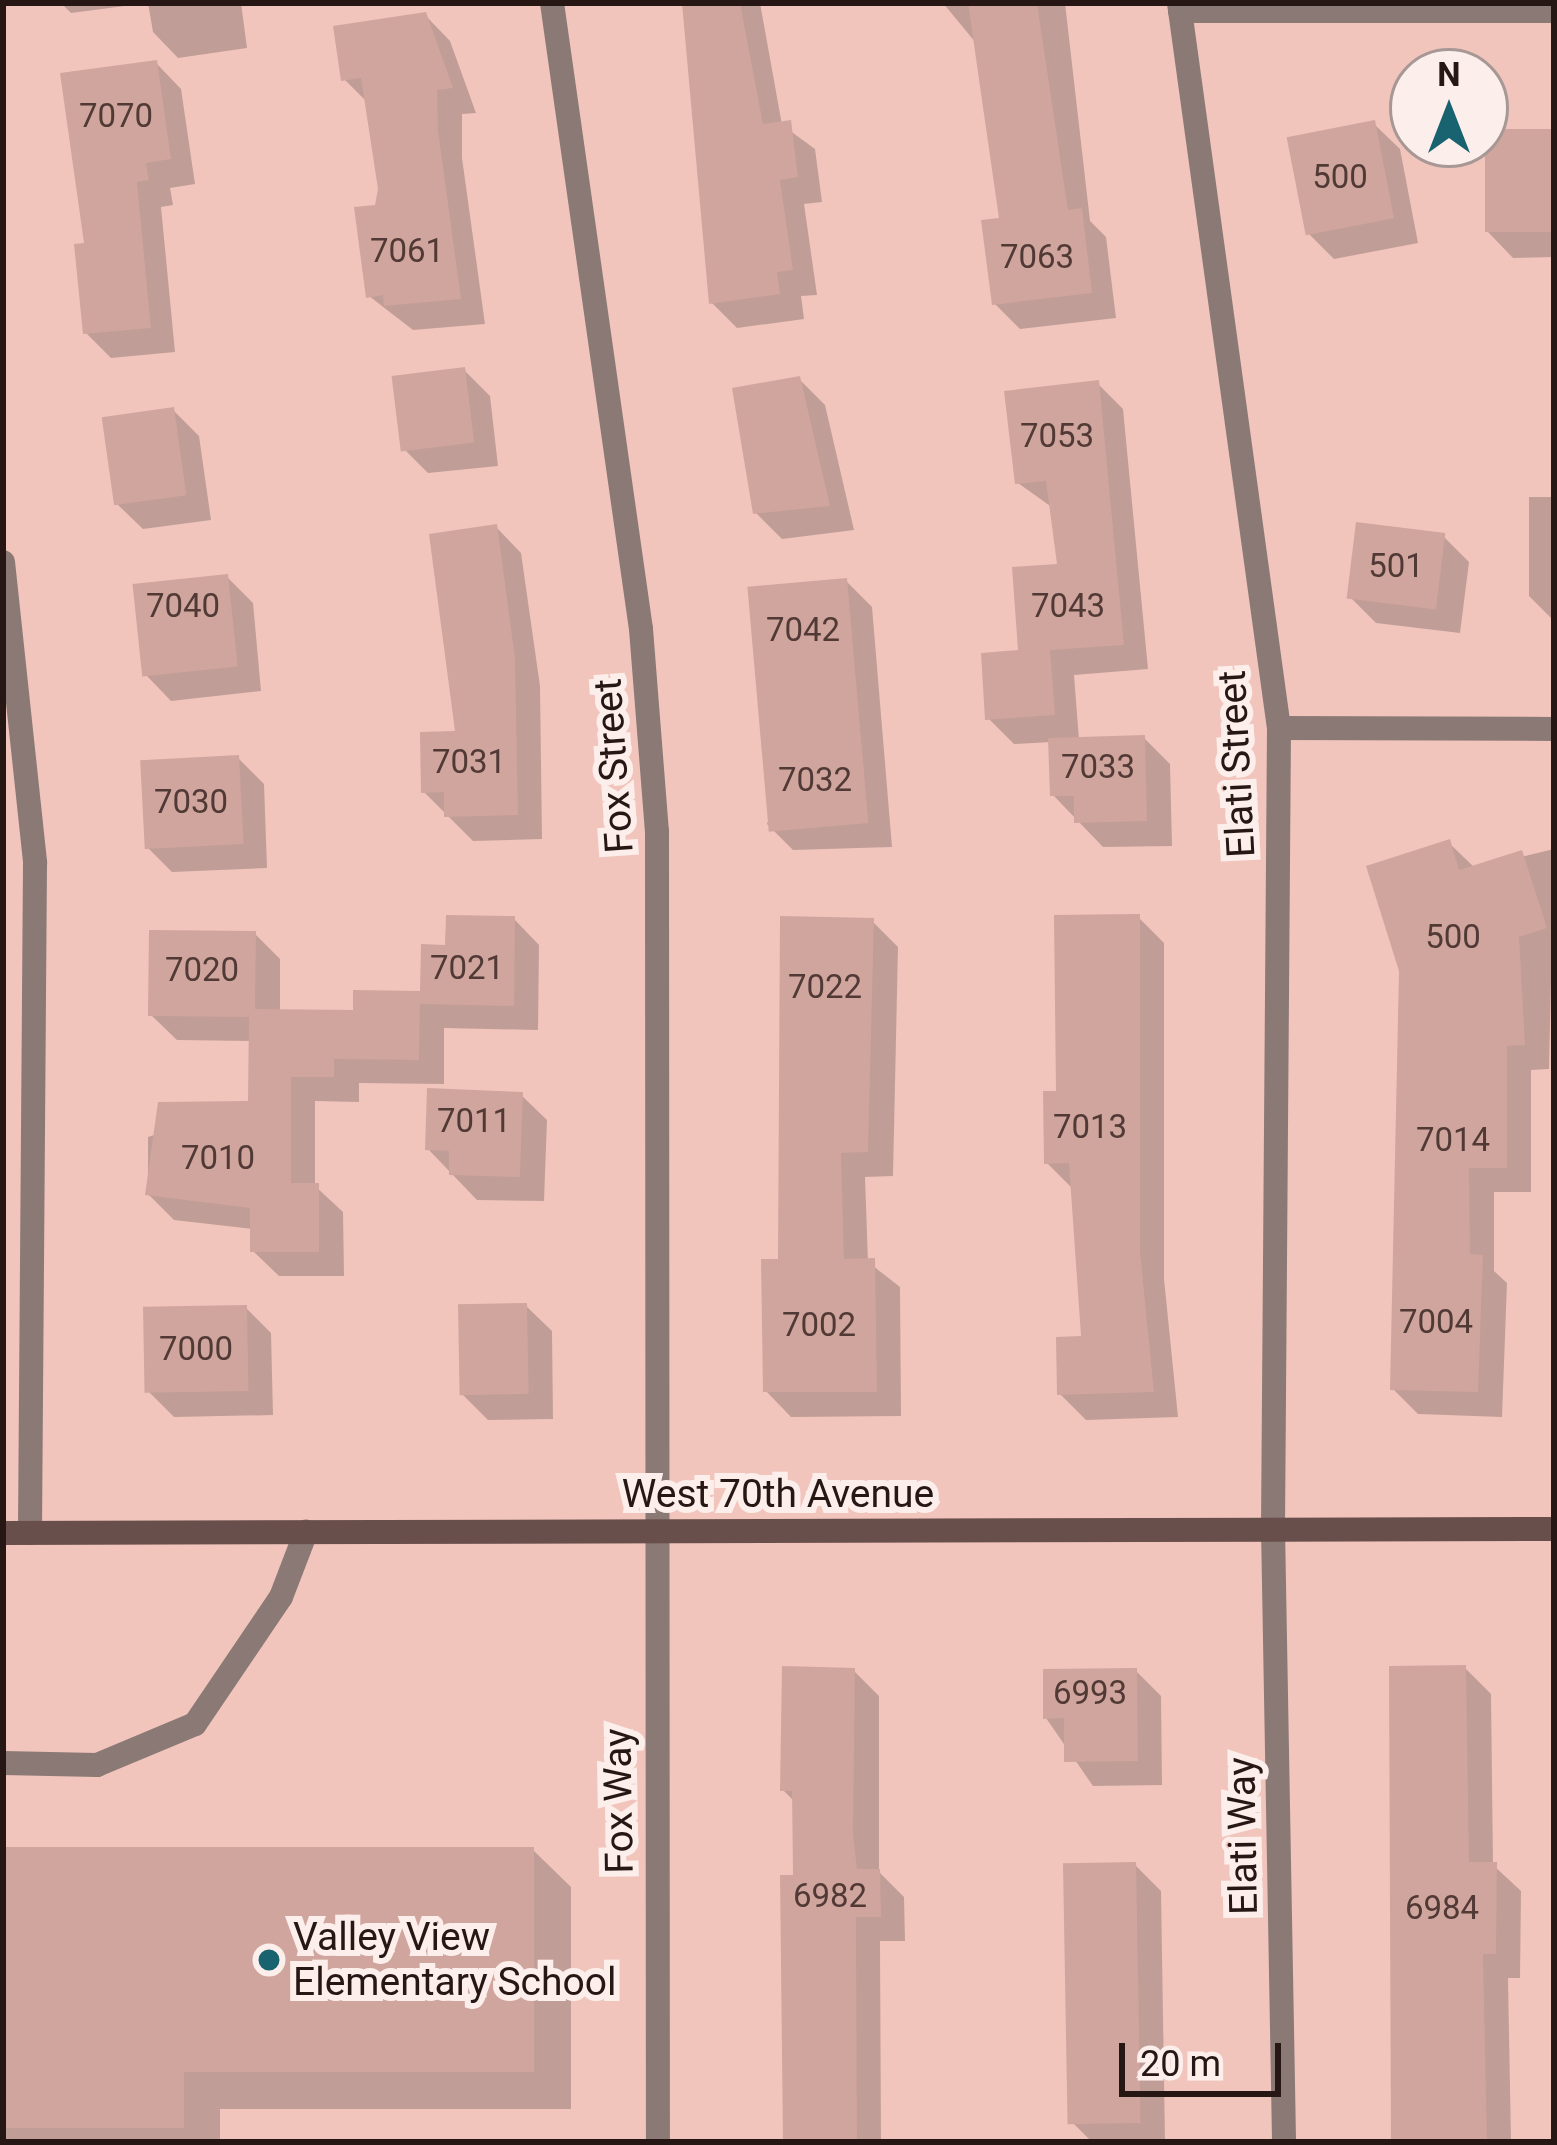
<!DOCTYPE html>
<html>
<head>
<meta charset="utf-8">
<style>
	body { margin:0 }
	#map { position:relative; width:1557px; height:2145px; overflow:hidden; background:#f1c5bc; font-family:Roboto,sans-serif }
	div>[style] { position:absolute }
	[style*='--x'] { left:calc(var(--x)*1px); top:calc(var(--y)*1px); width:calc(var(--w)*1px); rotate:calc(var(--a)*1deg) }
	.shadow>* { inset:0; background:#0003 }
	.building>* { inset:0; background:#d0a59d; transform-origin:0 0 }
	.service>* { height:24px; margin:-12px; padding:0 12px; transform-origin:12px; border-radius:12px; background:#8b7975 }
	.minor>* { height:24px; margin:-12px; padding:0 12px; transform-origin:12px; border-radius:12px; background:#8b7975 }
	.secondary>* { height:24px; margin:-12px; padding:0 12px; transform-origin:12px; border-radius:12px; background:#694f4b }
	.dots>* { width:33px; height:33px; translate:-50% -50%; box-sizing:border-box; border:6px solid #fceeeb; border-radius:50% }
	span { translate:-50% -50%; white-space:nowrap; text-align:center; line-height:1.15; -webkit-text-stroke:12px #fceeeb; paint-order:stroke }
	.number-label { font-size:33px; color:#513a36 }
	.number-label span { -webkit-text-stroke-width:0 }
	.street-label { font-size:39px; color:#271714 }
	.poi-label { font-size:39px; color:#271714 }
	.left { translate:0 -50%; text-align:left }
	.frame { position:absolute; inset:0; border:6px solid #271714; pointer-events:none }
	.north { position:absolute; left:1389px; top:48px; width:120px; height:120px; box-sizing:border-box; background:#fceeeb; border:3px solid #a79895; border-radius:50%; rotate:0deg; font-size:33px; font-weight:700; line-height:48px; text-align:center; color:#271714 }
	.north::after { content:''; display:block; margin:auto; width:42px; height:54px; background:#18636f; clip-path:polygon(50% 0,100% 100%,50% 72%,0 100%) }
	.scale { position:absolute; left:1119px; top:2043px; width:162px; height:54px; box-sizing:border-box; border:6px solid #271714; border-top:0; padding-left:15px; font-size:36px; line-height:42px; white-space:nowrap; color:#271714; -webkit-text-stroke:9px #fceeeb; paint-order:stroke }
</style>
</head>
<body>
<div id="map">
	<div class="shadow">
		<div style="clip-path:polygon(61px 3px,241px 3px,247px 48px,178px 58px,153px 32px,148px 3px,71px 13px)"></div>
		<div style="clip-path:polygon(683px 3px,760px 3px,782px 125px,815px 149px,822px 202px,804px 204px,817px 295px,801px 296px,804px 319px,737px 328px,712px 303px)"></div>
		<div style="clip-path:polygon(943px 3px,1065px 3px,1090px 221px,1106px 237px,1116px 318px,1020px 329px,995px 304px,1003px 220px,976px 43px)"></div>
		<div style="clip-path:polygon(425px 15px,450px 41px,476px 113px,462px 114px,462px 158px,485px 324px,413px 330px,369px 296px,381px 190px,368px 103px,344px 79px)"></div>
		<div style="clip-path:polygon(156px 63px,181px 89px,195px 184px,170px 188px,173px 205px,161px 207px,175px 352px,111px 358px,86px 333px,87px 245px)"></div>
		<div style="clip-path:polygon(1374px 124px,1400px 149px,1418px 243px,1334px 259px,1308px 233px)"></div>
		<div style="clip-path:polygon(1554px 132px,1554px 257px,1513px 258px,1488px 232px,1485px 133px)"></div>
		<div style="clip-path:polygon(464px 370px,490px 396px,498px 466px,428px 473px,403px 448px)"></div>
		<div style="clip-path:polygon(799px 379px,825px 405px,854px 530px,782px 539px,756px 513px)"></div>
		<div style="clip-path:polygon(1097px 383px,1123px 409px,1148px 669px,1074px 675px,1079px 740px,1144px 738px,1170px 764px,1172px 846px,1103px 847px,1053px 795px,1051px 742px,1014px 744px,988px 718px,1060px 566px,1053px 508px,1018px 483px)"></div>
		<div style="clip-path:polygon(173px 410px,199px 436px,211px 520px,143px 529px,117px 504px)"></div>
		<div style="clip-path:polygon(1529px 497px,1554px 497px,1554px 621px,1529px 596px)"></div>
		<div style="clip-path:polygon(496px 527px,521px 553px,540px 686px,542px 839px,473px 841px,424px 792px,459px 734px)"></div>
		<div style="clip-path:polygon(1443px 536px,1469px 562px,1460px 633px,1376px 623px,1350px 597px)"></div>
		<div style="clip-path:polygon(227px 577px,253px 603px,261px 691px,171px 701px,146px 675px)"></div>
		<div style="clip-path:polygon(846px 581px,872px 607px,892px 847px,793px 850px,767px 824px)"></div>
		<div style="clip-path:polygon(238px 758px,264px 784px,267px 868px,172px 872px,146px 846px)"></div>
		<div style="clip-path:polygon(1449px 843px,1475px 868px,1554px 849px,1549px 1069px,1531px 1070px,1531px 1192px,1494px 1192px,1494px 1271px,1507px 1283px,1502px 1417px,1418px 1414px,1393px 1389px)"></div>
		<div style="clip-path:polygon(1138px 917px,1164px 943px,1164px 1279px,1178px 1417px,1086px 1420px,1060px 1394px,1084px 1339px,1073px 1189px,1047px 1163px,1059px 1094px)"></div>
		<div style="clip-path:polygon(514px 919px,539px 945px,538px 1030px,444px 1028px,444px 1084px,359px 1083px,359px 1102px,315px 1101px,315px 1186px,343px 1212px,344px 1276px,279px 1276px,253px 1251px,253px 1229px,174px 1220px,148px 1194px,148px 1137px,251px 1104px,252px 1041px,177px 1040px,151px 1015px,255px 934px,280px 959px,280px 1012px,356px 1013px,423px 994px,448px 948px)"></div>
		<div style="clip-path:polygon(872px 921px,898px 947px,893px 1176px,865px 1177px,868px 1262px,900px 1287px,901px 1416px,791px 1417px,766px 1391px,781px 1262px)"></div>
		<div style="clip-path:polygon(521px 1095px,547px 1120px,544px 1201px,477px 1200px,428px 1149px)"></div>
		<div style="clip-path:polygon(526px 1306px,552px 1331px,553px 1419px,488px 1420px,462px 1394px)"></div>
		<div style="clip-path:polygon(246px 1308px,271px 1333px,273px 1415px,174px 1417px,148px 1391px)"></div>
		<div style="clip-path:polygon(1465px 1668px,1491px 1694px,1493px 1865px,1521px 1891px,1520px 1978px,1508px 1978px,1511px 2142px,1401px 2142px)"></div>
		<div style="clip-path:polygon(854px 1671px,879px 1696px,879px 1872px,904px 1897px,905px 1941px,880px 1941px,881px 2142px,786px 2142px,797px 1878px,795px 1802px,783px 1790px)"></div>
		<div style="clip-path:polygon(1136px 1671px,1161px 1696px,1162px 1785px,1093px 1786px,1046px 1718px)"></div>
		<div style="clip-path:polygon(3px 1850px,533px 1850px,571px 1887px,571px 2109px,220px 2109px,220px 2142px,3px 2142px)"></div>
		<div style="clip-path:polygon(1135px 1865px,1161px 1891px,1165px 2142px,1092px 2142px,1074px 2124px)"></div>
	</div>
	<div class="building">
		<div style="clip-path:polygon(682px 3px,740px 3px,763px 124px,791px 120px,798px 177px,780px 180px,793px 270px,777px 272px,780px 294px,709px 304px)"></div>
		<div style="clip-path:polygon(968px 3px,1037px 3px,1068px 210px,1082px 208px,1092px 293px,992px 305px,981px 220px,999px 218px)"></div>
		<div style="clip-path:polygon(426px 12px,453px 88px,437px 90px,438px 130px,461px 299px,384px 306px,383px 295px,366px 298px,354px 207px,375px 205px,378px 189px,361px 78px,341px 81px,333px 26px)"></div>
		<div style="clip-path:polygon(157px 60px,171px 159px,146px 163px,149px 180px,137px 182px,151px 328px,83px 334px,74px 244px,84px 243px,60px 73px)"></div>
		<div style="left:1375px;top:120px;width:100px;height:90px;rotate:79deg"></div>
		<div style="left:1554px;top:129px;width:103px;height:69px;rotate:90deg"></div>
		<div style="left:465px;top:367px;width:76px;height:74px;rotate:83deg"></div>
		<div style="clip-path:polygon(800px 376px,830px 506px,753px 514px,732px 388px)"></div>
		<div style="clip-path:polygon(1099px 380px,1124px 645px,1050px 650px,1055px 715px,985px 720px,981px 653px,1018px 650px,1012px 567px,1057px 564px,1046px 481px,1015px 484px,1004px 391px)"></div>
		<div style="left:174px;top:407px;width:89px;height:73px;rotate:82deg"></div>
		<div style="left:1356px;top:522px;width:90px;height:77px;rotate:7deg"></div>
		<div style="clip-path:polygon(497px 524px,515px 658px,518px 815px,444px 817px,444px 792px,421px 793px,420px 732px,455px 731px,429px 534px)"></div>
		<div style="left:228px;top:574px;width:93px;height:96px;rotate:84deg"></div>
		<div style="left:847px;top:578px;width:246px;height:100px;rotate:85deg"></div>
		<div style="clip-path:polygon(1145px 735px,1147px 821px,1074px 823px,1074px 796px,1050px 796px,1048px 738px)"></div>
		<div style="left:239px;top:755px;width:89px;height:99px;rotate:87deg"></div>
		<div style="clip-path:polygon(1450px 839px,1459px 870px,1522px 850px,1547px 928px,1519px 937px,1525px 1045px,1507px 1046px,1507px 1168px,1469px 1168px,1470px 1254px,1483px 1255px,1478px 1392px,1390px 1390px,1399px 971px,1366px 866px)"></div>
		<div style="clip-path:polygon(1140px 914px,1140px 1251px,1154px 1392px,1057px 1395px,1056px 1337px,1081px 1336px,1069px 1163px,1044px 1164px,1043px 1091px,1056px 1091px,1054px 915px)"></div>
		<div style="clip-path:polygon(446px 915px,515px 916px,514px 1006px,420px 1004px,419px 1060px,334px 1059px,334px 1077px,291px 1077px,291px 1183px,319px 1183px,319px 1252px,250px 1252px,250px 1208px,145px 1195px,158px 1102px,248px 1101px,249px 1017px,148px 1016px,149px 930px,256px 931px,255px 1009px,353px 1010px,353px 990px,420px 991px,421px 944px,445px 945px)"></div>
		<div style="clip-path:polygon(780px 916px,874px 918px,868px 1152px,841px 1153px,844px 1259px,875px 1258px,877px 1392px,763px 1392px,761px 1259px,778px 1259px)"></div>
		<div style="clip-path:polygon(427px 1088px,523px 1092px,520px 1177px,449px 1175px,449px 1151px,425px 1150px)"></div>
		<div style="left:527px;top:1303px;width:91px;height:69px;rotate:89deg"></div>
		<div style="left:247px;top:1305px;width:86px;height:104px;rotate:89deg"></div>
		<div style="clip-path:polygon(1466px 1665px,1469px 1862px,1497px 1862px,1496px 1954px,1483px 1954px,1487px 2142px,1391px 2142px,1389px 1666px)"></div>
		<div style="clip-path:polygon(782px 1666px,855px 1668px,853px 1833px,857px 1869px,880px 1869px,881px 1917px,856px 1917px,857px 2142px,783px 2142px,780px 1875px,793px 1875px,792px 1791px,780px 1791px)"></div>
		<div style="clip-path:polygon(1137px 1668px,1138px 1761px,1064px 1762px,1064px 1718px,1043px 1719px,1043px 1669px)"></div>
		<div style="clip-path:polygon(3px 1847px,534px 1847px,534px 2072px,184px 2072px,184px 2128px,3px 2128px)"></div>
		<div style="left:1136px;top:1862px;width:261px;height:73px;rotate:89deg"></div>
	</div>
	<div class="service">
		<div style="--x:3;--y:1763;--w:94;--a:1.2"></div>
		<div style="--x:97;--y:1765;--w:106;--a:-22.7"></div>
		<div style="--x:195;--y:1724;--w:153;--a:-55.9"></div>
		<div style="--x:281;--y:1597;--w:70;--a:-69"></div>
	</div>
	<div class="minor">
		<div style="--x:552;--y:3;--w:632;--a:81.91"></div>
		<div style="--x:641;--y:629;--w:203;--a:85.5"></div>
		<div style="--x:657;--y:831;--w:1311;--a:89.96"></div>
		<div style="--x:1179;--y:3;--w:732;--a:82.15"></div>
		<div style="--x:1279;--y:728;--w:800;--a:90.43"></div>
		<div style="--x:1273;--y:1528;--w:614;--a:88.97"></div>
		<div style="--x:1180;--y:11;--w:374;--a:0"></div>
		<div style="--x:3;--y:562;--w:303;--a:83.9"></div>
		<div style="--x:35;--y:863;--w:670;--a:90.43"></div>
		<div style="--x:1279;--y:728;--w:275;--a:0.2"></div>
	</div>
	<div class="secondary">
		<div style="--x:3;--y:1533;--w:1551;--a:-0.15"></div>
	</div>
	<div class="dots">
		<div style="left:269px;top:1960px;background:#18636f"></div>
	</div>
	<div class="number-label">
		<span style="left:116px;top:116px">7070</span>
		<span style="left:1340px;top:177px">500</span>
		<span style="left:407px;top:251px">7061</span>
		<span style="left:1037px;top:257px">7063</span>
		<span style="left:1057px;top:436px">7053</span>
		<span style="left:1396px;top:566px">501</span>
		<span style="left:183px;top:606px">7040</span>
		<span style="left:1068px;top:606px">7043</span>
		<span style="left:803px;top:630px">7042</span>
		<span style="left:469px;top:762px">7031</span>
		<span style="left:1098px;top:767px">7033</span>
		<span style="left:815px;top:780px">7032</span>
		<span style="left:191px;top:802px">7030</span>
		<span style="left:1453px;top:937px">500</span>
		<span style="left:467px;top:968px">7021</span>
		<span style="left:202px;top:970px">7020</span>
		<span style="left:825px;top:987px">7022</span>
		<span style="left:474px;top:1121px">7011</span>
		<span style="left:1090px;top:1127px">7013</span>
		<span style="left:1453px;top:1140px">7014</span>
		<span style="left:218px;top:1158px">7010</span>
		<span style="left:1436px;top:1322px">7004</span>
		<span style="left:819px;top:1325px">7002</span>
		<span style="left:196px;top:1349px">7000</span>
		<span style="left:1090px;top:1693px">6993</span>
		<span style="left:830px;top:1896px">6982</span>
		<span style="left:1442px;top:1908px">6984</span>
	</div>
	<div class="street-label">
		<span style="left:1237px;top:764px;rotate:-93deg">Elati Street</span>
		<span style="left:614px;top:766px;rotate:-94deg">Fox Street</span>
		<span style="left:778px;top:1494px">West 70th Avenue</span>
		<span style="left:619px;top:1801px;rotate:-91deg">Fox Way</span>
		<span style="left:1243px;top:1836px;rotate:-91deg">Elati Way</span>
	</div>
	<div class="poi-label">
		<span class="left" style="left:293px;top:1960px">Valley View<br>Elementary School</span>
	</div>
	<div class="frame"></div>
	<div class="north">N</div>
	<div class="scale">20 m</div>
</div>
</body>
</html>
